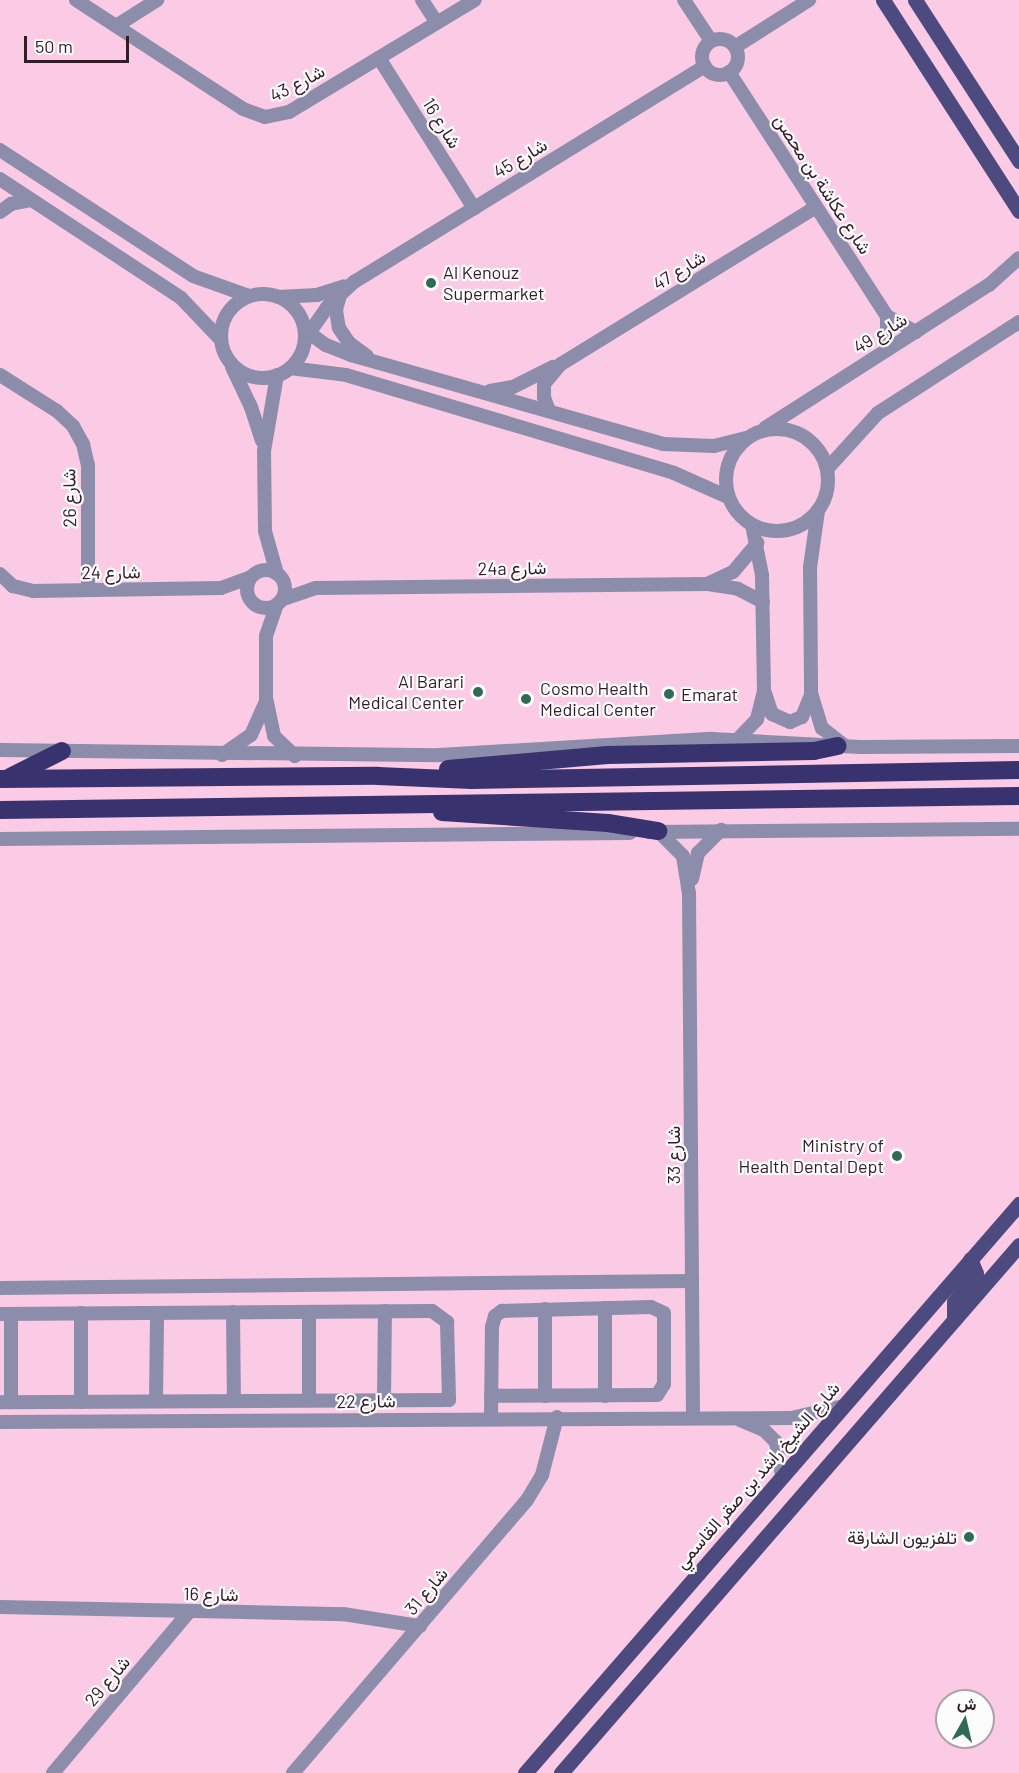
<!DOCTYPE html>
<html>
<head>
<meta charset="utf-8">
<style>
	body { margin:0 }
	#map { position:relative; width:1019px; height:1773px; overflow:hidden; background:#fbcae5; font-family:Barlow,Vazirmatn,sans-serif }
	div>[style] { position:absolute }
	[style*='--x'] { left:calc(var(--x)*1px); top:calc(var(--y)*1px); width:calc(var(--w)*1px); rotate:calc(var(--a)*1deg) }
	.minor>* { height:14px; margin:-7px; padding:0 7px; transform-origin:7px; border-radius:7px; background:#8c8cab }
	.minor>.ring { margin:-7px; padding:0; box-sizing:content-box; background:none; border:14px solid #8c8cab; border-radius:50% }
	.major>* { height:15px; margin:-7.5px; padding:0 7.5px; transform-origin:7.5px; border-radius:7.5px; background:#4d4a7f }
	.highway>* { height:18px; margin:-9px; padding:0 9px; transform-origin:9px; border-radius:9px; background:#38326f }
	.dots>* { width:16px; height:16px; translate:-50% -50%; box-sizing:border-box; border:3px solid #fcfcfc; border-radius:50% }
	span { translate:-50% -50%; white-space:nowrap; text-align:center; line-height:1.15; -webkit-text-stroke:4.5px #fcfcfc; paint-order:stroke }
	.street-label { font-size:18px; color:#321c28 }
	.poi-label { font-size:18px; color:#321c28 }
	.left { translate:0 -50%; text-align:left }
	.right { translate:-100% -50%; text-align:right }
	.north { position:absolute; left:935px; top:1689px; width:60px; height:60px; box-sizing:border-box; background:#fcfcfc; border:2px solid #aba2a7; border-radius:50%; rotate:8deg; font-size:16px; font-weight:700; line-height:24px; text-align:center; color:#321c28 }
	.north::after { content:''; display:block; margin:auto; width:21px; height:27px; background:#326b54; clip-path:polygon(50% 0,100% 100%,50% 72%,0 100%) }
	.scale { position:absolute; left:24px; top:36px; width:105px; height:27px; box-sizing:border-box; border:3px solid #321c28; border-top:0; padding-left:8px; font-size:18px; line-height:21px; white-space:nowrap; color:#321c28; -webkit-text-stroke:4px #fcfcfc; paint-order:stroke }
</style>
</head>
<body>
<div id="map">
	<div class="minor">
		<div style="--x:76;--y:0;--w:199;--a:33.1"></div>
		<div style="--x:243;--y:109;--w:23;--a:20"></div>
		<div style="--x:265;--y:117;--w:25;--a:-12"></div>
		<div style="--x:289;--y:112;--w:217;--a:-31.1"></div>
		<div style="--x:422;--y:0;--w:27;--a:57"></div>
		<div style="--x:684;--y:0;--w:49;--a:56.6"></div>
		<div style="--x:116;--y:26;--w:49;--a:-32.4"></div>
		<div class="ring" style="left:702px;top:39px;width:22px;height:22px"></div>
		<div style="--x:735;--y:47;--w:88;--a:-32.4"></div>
		<div style="--x:379;--y:58;--w:178;--a:57.7"></div>
		<div style="--x:729;--y:72;--w:291;--a:57.1"></div>
		<div style="--x:887;--y:316;--w:33;--a:29"></div>
		<div style="--x:0;--y:150;--w:230;--a:33.1"></div>
		<div style="--x:193;--y:276;--w:59;--a:19.7"></div>
		<div style="--x:0;--y:179;--w:217;--a:33.3"></div>
		<div style="--x:181;--y:298;--w:58;--a:46.4"></div>
		<div style="--x:0;--y:212;--w:14;--a:-36"></div>
		<div style="--x:11;--y:204;--w:21;--a:-11"></div>
		<div class="ring" style="left:221px;top:294px;width:70px;height:70px"></div>
		<div style="--x:340;--y:295;--w:16;--a:105"></div>
		<div style="--x:336;--y:310;--w:18;--a:81"></div>
		<div style="--x:339;--y:328;--w:18;--a:56"></div>
		<div style="--x:349;--y:343;--w:22;--a:36"></div>
		<div style="--x:278;--y:297;--w:39;--a:-3"></div>
		<div style="--x:317;--y:295;--w:28;--a:-18"></div>
		<div style="--x:887;--y:316;--w:34;--a:90"></div>
		<div style="--x:305;--y:330;--w:26;--a:36"></div>
		<div style="--x:326;--y:345;--w:27;--a:22"></div>
		<div style="--x:351;--y:355;--w:324;--a:15.9"></div>
		<div style="--x:663;--y:444;--w:51;--a:2.2"></div>
		<div style="--x:714;--y:446;--w:34;--a:-14"></div>
		<div style="--x:305;--y:339;--w:39;--a:-55"></div>
		<div style="--x:327;--y:307;--w:37;--a:-43"></div>
		<div style="--x:354;--y:282;--w:412;--a:-31.6"></div>
		<div style="--x:232;--y:367;--w:44;--a:64.6"></div>
		<div style="--x:251;--y:407;--w:35;--a:72"></div>
		<div style="--x:290;--y:368;--w:56;--a:7.1"></div>
		<div style="--x:346;--y:375;--w:342;--a:16.6"></div>
		<div style="--x:674;--y:473;--w:59;--a:24"></div>
		<div style="--x:0;--y:375;--w:67;--a:32.3"></div>
		<div style="--x:57;--y:411;--w:22;--a:43"></div>
		<div style="--x:73;--y:426;--w:21;--a:61"></div>
		<div style="--x:83;--y:444;--w:22;--a:77"></div>
		<div style="--x:88;--y:465;--w:125;--a:90"></div>
		<div style="--x:490;--y:391;--w:23;--a:-10"></div>
		<div style="--x:513;--y:387;--w:45;--a:-26.6"></div>
		<div style="--x:549;--y:411;--w:15;--a:-110"></div>
		<div style="--x:544;--y:397;--w:13;--a:-90"></div>
		<div style="--x:544;--y:384;--w:26;--a:-50"></div>
		<div style="--x:561;--y:364;--w:299;--a:-31.6"></div>
		<div style="--x:765;--y:428;--w:266;--a:-32.6"></div>
		<div style="--x:989;--y:285;--w:40;--a:-42"></div>
		<div class="ring" style="left:726px;top:429px;width:88px;height:88px"></div>
		<div style="--x:827;--y:469;--w:76;--a:-47.7"></div>
		<div style="--x:878;--y:413;--w:168;--a:-32.8"></div>
		<div style="--x:818;--y:511;--w:57;--a:98.1"></div>
		<div style="--x:810;--y:567;--w:126;--a:89.5"></div>
		<div style="--x:811;--y:693;--w:37;--a:73"></div>
		<div style="--x:822;--y:728;--w:28;--a:38"></div>
		<div class="ring" style="left:247px;top:570px;width:24px;height:24px"></div>
		<div style="--x:0;--y:574;--w:18;--a:43"></div>
		<div style="--x:13;--y:586;--w:21;--a:14"></div>
		<div style="--x:33;--y:591;--w:188;--a:-0.9"></div>
		<div style="--x:221;--y:588;--w:32;--a:-20"></div>
		<div style="--x:277;--y:574;--w:45;--a:-105.6"></div>
		<div style="--x:265;--y:531;--w:80;--a:-90.7"></div>
		<div style="--x:264;--y:451;--w:77;--a:-80.3"></div>
		<div style="--x:709;--y:583;--w:26;--a:-25"></div>
		<div style="--x:733;--y:572;--w:38;--a:-50"></div>
		<div style="--x:281;--y:600;--w:37;--a:-19"></div>
		<div style="--x:316;--y:588;--w:392;--a:-0.6"></div>
		<div style="--x:708;--y:584;--w:30;--a:9"></div>
		<div style="--x:738;--y:589;--w:28;--a:27"></div>
		<div style="--x:277;--y:604;--w:34;--a:109"></div>
		<div style="--x:266;--y:636;--w:62;--a:90"></div>
		<div style="--x:266;--y:698;--w:39;--a:78"></div>
		<div style="--x:274;--y:736;--w:29;--a:44"></div>
		<div style="--x:765;--y:693;--w:22;--a:72"></div>
		<div style="--x:772;--y:714;--w:20;--a:24"></div>
		<div style="--x:790;--y:722;--w:13;--a:-23"></div>
		<div style="--x:802;--y:717;--w:24;--a:-68"></div>
		<div style="--x:737;--y:740;--w:29;--a:-46"></div>
		<div style="--x:757;--y:719;--w:29;--a:-76"></div>
		<div style="--x:764;--y:691;--w:116;--a:-91"></div>
		<div style="--x:762;--y:575;--w:51;--a:-101.3"></div>
		<div style="--x:0;--y:750;--w:439;--a:0.7"></div>
		<div style="--x:439;--y:755;--w:273;--a:-3.4"></div>
		<div style="--x:712;--y:739;--w:148;--a:3.1"></div>
		<div style="--x:860;--y:747;--w:159;--a:-0.4"></div>
		<div style="--x:222;--y:755;--w:35;--a:-35"></div>
		<div style="--x:251;--y:735;--w:35;--a:-66"></div>
		<div style="--x:658;--y:831;--w:35;--a:45"></div>
		<div style="--x:683;--y:856;--w:37;--a:81"></div>
		<div style="--x:689;--y:893;--w:523;--a:89.56"></div>
		<div style="--x:649;--y:832;--w:370;--a:-0.5"></div>
		<div style="--x:0;--y:839;--w:630;--a:-0.55"></div>
		<div style="--x:692;--y:879;--w:27;--a:-77"></div>
		<div style="--x:698;--y:853;--w:33;--a:-45"></div>
		<div style="--x:0;--y:1288;--w:692;--a:-0.58"></div>
		<div style="--x:605;--y:1308;--w:88;--a:90"></div>
		<div style="--x:545;--y:1309;--w:87;--a:90"></div>
		<div style="--x:233;--y:1312;--w:89;--a:89.4"></div>
		<div style="--x:0;--y:1314;--w:432;--a:-0.4"></div>
		<div style="--x:432;--y:1311;--w:19;--a:36"></div>
		<div style="--x:447;--y:1322;--w:78;--a:88.5"></div>
		<div style="--x:449;--y:1400;--w:449;--a:179.7"></div>
		<div style="--x:309;--y:1400;--w:88;--a:-90"></div>
		<div style="--x:384;--y:1400;--w:89;--a:-89.4"></div>
		<div style="--x:156;--y:1401;--w:88;--a:-89.3"></div>
		<div style="--x:11;--y:1402;--w:88;--a:-90"></div>
		<div style="--x:81;--y:1402;--w:89;--a:-90"></div>
		<div style="--x:491;--y:1418;--w:91;--a:-89.4"></div>
		<div style="--x:492;--y:1327;--w:11;--a:-75"></div>
		<div style="--x:495;--y:1316;--w:9;--a:-36"></div>
		<div style="--x:502;--y:1311;--w:149;--a:-1.5"></div>
		<div style="--x:651;--y:1307;--w:14;--a:25"></div>
		<div style="--x:664;--y:1313;--w:71;--a:90"></div>
		<div style="--x:664;--y:1384;--w:13;--a:122"></div>
		<div style="--x:657;--y:1395;--w:166;--a:179.7"></div>
		<div style="--x:740;--y:1420;--w:26;--a:23"></div>
		<div style="--x:764;--y:1430;--w:17;--a:45"></div>
		<div style="--x:776;--y:1442;--w:36;--a:80"></div>
		<div style="--x:0;--y:1422;--w:791;--a:-0.29"></div>
		<div style="--x:791;--y:1418;--w:54;--a:-12.8"></div>
		<div style="--x:0;--y:1607;--w:343;--a:1.2"></div>
		<div style="--x:343;--y:1614;--w:78;--a:8.9"></div>
		<div style="--x:53;--y:1773;--w:211;--a:-49.8"></div>
		<div style="--x:293;--y:1773;--w:360;--a:-49.4"></div>
		<div style="--x:527;--y:1500;--w:29;--a:-59"></div>
		<div style="--x:542;--y:1475;--w:60;--a:-75.5"></div>
	</div>
	<div class="major">
		<div style="--x:883;--y:0;--w:251;--a:57.2"></div>
		<div style="--x:915;--y:0;--w:192;--a:57.1"></div>
		<div style="--x:954;--y:1320;--w:18;--a:-90"></div>
		<div style="--x:954;--y:1302;--w:36;--a:-53"></div>
		<div style="--x:976;--y:1273;--w:15;--a:-113"></div>
		<div style="--x:525;--y:1773;--w:754;--a:-49.04"></div>
		<div style="--x:561;--y:1773;--w:699;--a:-49.06"></div>
	</div>
	<div class="highway">
		<div style="--x:448;--y:769;--w:160;--a:-5"></div>
		<div style="--x:607;--y:755;--w:207;--a:-1.1"></div>
		<div style="--x:814;--y:751;--w:24;--a:-12"></div>
		<div style="--x:10;--y:777;--w:58;--a:-26.6"></div>
		<div style="--x:0;--y:779;--w:378;--a:-0.5"></div>
		<div style="--x:378;--y:776;--w:94;--a:2.4"></div>
		<div style="--x:472;--y:780;--w:547;--a:-1.05"></div>
		<div style="--x:0;--y:810;--w:1019;--a:-0.79"></div>
		<div style="--x:442;--y:812;--w:166;--a:3.8"></div>
		<div style="--x:608;--y:823;--w:51;--a:9.1"></div>
	</div>
	<div class="dots">
		<div style="left:431px;top:283px;background:#326b54"></div>
		<div style="left:478px;top:692px;background:#326b54"></div>
		<div style="left:669px;top:694px;background:#326b54"></div>
		<div style="left:526px;top:699px;background:#326b54"></div>
		<div style="left:897px;top:1156px;background:#326b54"></div>
		<div style="left:969px;top:1537px;background:#326b54"></div>
	</div>
	<div class="street-label">
		<span style="left:297px;top:83px;rotate:-28deg">شارع 43</span>
		<span style="left:442px;top:123px;rotate:58deg">شارع 16</span>
		<span style="left:520px;top:158px;rotate:-31deg">شارع 45</span>
		<span style="left:823px;top:184px;rotate:57deg">شارع عكاشة بن محصن</span>
		<span style="left:679px;top:270px;rotate:-32deg">شارع 47</span>
		<span style="left:880px;top:333px;rotate:-32deg">شارع 49</span>
		<span style="left:69px;top:498px;rotate:-91deg">شارع 26</span>
		<span style="left:512px;top:568px;rotate:-1deg">24a شارع</span>
		<span style="left:111px;top:572px;rotate:-1deg">شارع 24</span>
		<span style="left:673px;top:1155px;rotate:-90deg">شارع 33</span>
		<span style="left:366px;top:1401px;rotate:-1deg">شارع 22</span>
		<span style="left:757px;top:1475px;rotate:-49deg">شارع الشيخ راشد بن صقر القاسمي</span>
		<span style="left:426px;top:1591px;rotate:-50deg">شارع 31</span>
		<span style="left:211px;top:1594px;rotate:1deg">شارع 16</span>
		<span style="left:107px;top:1681px;rotate:-50deg">شارع 29</span>
	</div>
	<div class="poi-label">
		<span class="left" style="left:443px;top:283px">Al Kenouz<br>Supermarket</span>
		<span class="right" style="left:464px;top:692px">Al Barari<br>Medical Center</span>
		<span class="left" style="left:540px;top:699px">Cosmo Health<br>Medical Center</span>
		<span class="left" style="left:681px;top:694px">Emarat</span>
		<span class="right" style="left:884px;top:1156px">Ministry of<br>Health Dental Dept</span>
		<span class="right" style="left:957px;top:1537px">تلفزيون الشارقة</span>
	</div>
	<div class="north">ش</div>
	<div class="scale">50 m</div>
</div>
</body>
</html>
